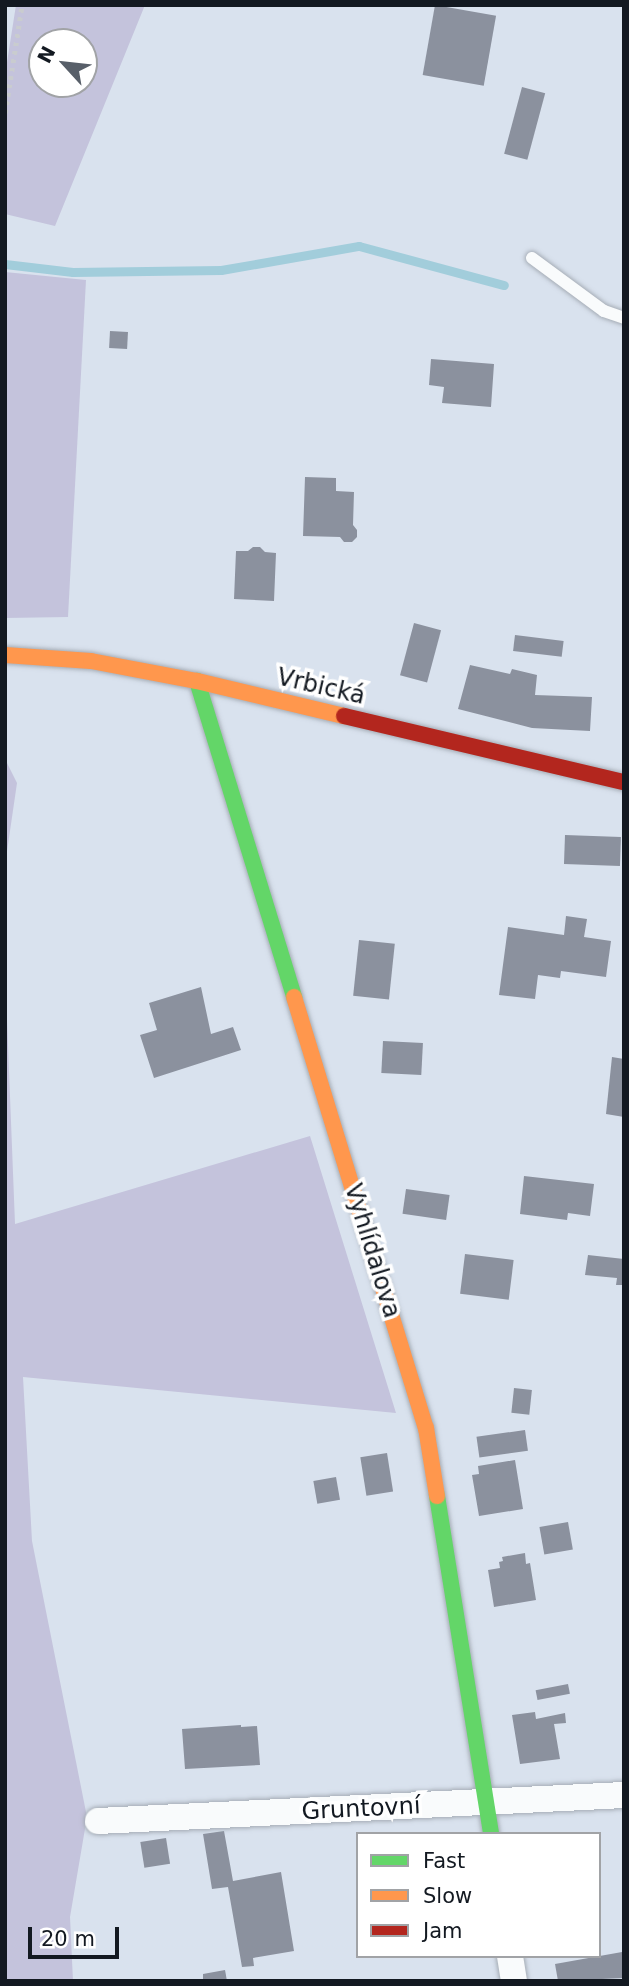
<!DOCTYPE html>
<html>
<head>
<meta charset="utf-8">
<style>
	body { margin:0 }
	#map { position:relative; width:629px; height:1986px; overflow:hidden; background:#d9e2ee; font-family:"DejaVu Sans",sans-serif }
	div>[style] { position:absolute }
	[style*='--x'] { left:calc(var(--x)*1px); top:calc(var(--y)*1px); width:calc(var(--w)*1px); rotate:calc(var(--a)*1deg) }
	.green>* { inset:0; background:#c4c3dc }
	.stream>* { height:9px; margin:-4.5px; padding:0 4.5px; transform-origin:4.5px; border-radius:4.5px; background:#a2cddb }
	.building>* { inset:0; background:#8b919e; transform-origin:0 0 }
	.path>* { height:4.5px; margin-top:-2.25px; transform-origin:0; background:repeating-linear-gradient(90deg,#c9cccf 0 3.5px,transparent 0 8.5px) }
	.roads { filter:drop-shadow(0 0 2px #a6adb6) drop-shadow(0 0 2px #a6adb6) }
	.lane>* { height:12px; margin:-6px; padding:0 6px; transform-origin:6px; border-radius:6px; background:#f9fbfc }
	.street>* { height:26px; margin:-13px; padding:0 13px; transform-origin:13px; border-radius:13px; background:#f9fbfc }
	.fast>* { height:16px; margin:-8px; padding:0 8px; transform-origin:8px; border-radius:8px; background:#63d668 }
	.slow>* { height:16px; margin:-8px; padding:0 8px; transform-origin:8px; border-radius:8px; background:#ff974d }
	.jam>* { height:16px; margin:-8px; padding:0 8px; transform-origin:8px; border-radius:8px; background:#b3261e }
	span { translate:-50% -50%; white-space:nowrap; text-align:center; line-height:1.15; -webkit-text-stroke:7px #fff; paint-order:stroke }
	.street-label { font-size:24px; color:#131921 }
	.frame { position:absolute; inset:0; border:7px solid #131921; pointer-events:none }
	.legend { position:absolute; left:356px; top:1832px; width:245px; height:126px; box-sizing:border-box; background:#fff; border:2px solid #a1a3a6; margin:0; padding:9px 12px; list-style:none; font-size:21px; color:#131921 }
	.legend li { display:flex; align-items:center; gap:14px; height:35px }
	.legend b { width:35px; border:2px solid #a1a3a6 }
	.north { position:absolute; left:28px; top:28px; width:70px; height:70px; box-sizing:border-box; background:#fff; border:2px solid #a1a3a6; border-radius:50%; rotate:297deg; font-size:19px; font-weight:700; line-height:28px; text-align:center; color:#131921 }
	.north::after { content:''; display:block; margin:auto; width:24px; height:32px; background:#585f69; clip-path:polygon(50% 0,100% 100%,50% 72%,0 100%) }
	.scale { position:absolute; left:28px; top:1927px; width:91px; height:32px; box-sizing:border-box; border:4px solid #131921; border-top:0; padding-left:9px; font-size:21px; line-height:24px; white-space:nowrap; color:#131921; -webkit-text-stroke:5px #fff; paint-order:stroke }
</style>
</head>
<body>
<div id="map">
	<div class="green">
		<div style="clip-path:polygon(evenodd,16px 5px,145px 5px,55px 226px,5px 214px,5px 75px,16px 5px,42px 42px,84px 42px,84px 84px,42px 84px,42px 42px)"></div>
		<div style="clip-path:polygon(5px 272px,86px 280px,68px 617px,5px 618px)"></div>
		<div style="clip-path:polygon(5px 759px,17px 783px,5px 865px)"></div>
		<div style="clip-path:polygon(5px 968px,15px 1224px,310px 1136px,396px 1413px,23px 1377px,32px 1541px,87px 1817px,70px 1917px,73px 1981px,5px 1981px)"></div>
	</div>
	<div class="stream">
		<div style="--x:5;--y:264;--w:68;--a:6.7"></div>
		<div style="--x:73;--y:272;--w:148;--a:-0.8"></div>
		<div style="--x:221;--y:270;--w:140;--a:-9.9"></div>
		<div style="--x:359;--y:246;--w:150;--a:15.1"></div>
	</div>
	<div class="building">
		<div style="left:435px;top:5px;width:62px;height:71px;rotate:10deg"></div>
		<div style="left:522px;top:87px;width:24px;height:69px;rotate:15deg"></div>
		<div style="left:110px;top:331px;width:18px;height:17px;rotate:3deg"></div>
		<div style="clip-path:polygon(431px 359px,494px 364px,491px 407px,442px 403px,444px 387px,429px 385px)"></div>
		<div style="clip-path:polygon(305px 477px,336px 478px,336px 491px,354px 492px,353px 525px,357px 530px,357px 537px,352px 542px,344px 542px,340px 537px,303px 536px)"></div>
		<div style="clip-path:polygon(253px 547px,260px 547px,265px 552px,276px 553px,274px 601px,234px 599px,236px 551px,248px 551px)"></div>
		<div style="left:414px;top:623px;width:28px;height:54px;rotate:15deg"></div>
		<div style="left:515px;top:635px;width:49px;height:16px;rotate:7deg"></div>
		<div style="clip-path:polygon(470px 665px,510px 674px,512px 669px,537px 675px,535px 695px,592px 697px,590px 731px,532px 728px,458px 709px)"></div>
		<div style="left:565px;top:835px;width:56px;height:29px;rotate:2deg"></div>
		<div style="clip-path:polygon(566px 916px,587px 919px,584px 937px,611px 941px,606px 977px,561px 971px,560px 978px,538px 975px,535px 999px,499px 995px,508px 927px,564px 935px)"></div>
		<div style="left:359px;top:940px;width:36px;height:56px;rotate:6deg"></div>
		<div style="clip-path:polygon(201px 987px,211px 1034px,233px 1027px,241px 1050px,154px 1078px,140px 1035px,157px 1030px,149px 1003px)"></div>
		<div style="left:383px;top:1041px;width:40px;height:32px;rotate:3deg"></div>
		<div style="clip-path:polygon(612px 1057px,624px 1059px,624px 1117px,606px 1114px)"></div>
		<div style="clip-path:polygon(524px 1176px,594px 1184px,590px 1216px,568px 1213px,567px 1220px,520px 1214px)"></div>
		<div style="left:406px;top:1189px;width:44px;height:25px;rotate:8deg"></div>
		<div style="left:465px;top:1254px;width:49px;height:40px;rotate:7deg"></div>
		<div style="clip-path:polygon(588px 1255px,624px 1259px,624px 1285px,616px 1285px,617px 1278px,585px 1275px)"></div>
		<div style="left:514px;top:1388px;width:18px;height:25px;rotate:6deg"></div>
		<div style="left:525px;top:1430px;width:21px;height:49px;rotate:82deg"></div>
		<div style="left:387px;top:1453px;width:39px;height:27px;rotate:81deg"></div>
		<div style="clip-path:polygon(515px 1460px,523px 1509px,479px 1516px,472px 1475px,479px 1474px,478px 1466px)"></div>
		<div style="left:336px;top:1477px;width:23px;height:23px;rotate:80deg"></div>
		<div style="left:568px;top:1522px;width:28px;height:29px;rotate:80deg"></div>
		<div style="clip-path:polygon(525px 1553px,526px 1564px,530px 1563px,536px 1600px,494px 1607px,488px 1570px,500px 1568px,499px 1562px,503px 1561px,502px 1557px)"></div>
		<div style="left:568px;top:1684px;width:10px;height:33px;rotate:79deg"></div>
		<div style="clip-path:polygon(535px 1712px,536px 1719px,565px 1713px,566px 1723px,554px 1724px,560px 1759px,520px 1764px,512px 1715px)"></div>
		<div style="clip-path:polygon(241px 1725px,241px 1727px,257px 1726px,260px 1765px,185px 1769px,182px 1729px)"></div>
		<div style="clip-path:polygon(224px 1831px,233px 1881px,281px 1872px,294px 1951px,253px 1958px,254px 1966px,242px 1967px,228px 1887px,212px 1889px,203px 1834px)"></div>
		<div style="left:166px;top:1838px;width:26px;height:26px;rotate:81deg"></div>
		<div style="clip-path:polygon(622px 1952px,624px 1978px,558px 1981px,555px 1964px)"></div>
		<div style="clip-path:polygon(225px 1970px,227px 1981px,203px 1981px,203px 1974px)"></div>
	</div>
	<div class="path">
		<div style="--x:5;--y:113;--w:109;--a:-81.1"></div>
	</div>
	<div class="roads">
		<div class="lane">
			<div style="--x:532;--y:258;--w:89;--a:36.4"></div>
			<div style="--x:604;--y:311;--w:21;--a:19"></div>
		</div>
		<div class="street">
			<div style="--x:98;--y:1821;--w:527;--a:-2.83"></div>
			<div style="--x:510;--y:1956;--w:25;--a:81"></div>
		</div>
		<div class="fast">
			<div style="--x:197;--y:681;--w:331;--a:72.9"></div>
			<div style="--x:437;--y:1496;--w:342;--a:80.9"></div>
		</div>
		<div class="slow">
			<div style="--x:5;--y:655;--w:86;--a:4"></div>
			<div style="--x:91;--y:661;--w:108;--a:10.7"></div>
			<div style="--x:197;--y:681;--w:151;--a:13.4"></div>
			<div style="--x:294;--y:997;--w:451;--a:73"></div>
			<div style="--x:426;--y:1428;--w:69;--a:80.8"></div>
		</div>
		<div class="jam">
			<div style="--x:344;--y:716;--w:288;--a:13.3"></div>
		</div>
	</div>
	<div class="street-label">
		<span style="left:321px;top:687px;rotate:13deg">Vrbická</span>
		<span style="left:372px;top:1251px;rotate:73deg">Vyhlídalova</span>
		<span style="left:361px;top:1809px;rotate:-3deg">Gruntovní</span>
	</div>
	<div class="frame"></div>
	<ul class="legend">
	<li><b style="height:9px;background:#63d668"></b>Fast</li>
	<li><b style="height:9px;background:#ff974d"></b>Slow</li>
	<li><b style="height:9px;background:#b3261e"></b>Jam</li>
	</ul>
	<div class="north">N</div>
	<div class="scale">20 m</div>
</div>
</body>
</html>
